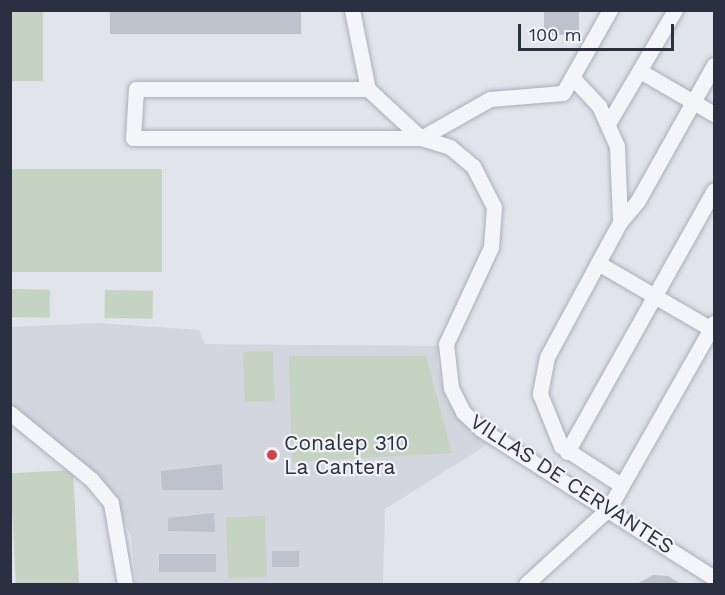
<!DOCTYPE html>
<html>
<head>
<meta charset="utf-8">
<style>
	body { margin:0 }
	#map { position:relative; width:725px; height:595px; overflow:hidden; background:#e1e4ea; font-family:"Work Sans",sans-serif }
	div>[style] { position:absolute }
	[style*='--x'] { left:calc(var(--x)*1px); top:calc(var(--y)*1px); width:calc(var(--w)*1px); rotate:calc(var(--a)*1deg) }
	.built>* { inset:0; background:#d3d6df }
	.green>* { inset:0; background:#c5d4c2; transform-origin:0 0 }
	.building>* { inset:0; background:#bec2cd; transform-origin:0 0 }
	.roads { filter:drop-shadow(0 0 2px #aaaeb8) drop-shadow(0 0 2px #aaaeb8) }
	.minor>* { height:15px; margin:-7.5px; padding:0 7.5px; transform-origin:7.5px; border-radius:7.5px; background:#f4f5f8 }
	.dots>* { width:16px; height:16px; translate:-50% -50%; box-sizing:border-box; border:3px solid #f1f3f7; border-radius:50% }
	span { translate:-50% -50%; white-space:nowrap; text-align:center; line-height:1.15; -webkit-text-stroke:4.5px #f1f3f7; paint-order:stroke }
	.poi-label { font-size:21px; color:#293042 }
	.left { translate:0 -50%; text-align:left }
	.street-label { font-size:21px; color:#293042 }
	.frame { position:absolute; inset:0; border:12px solid #293042; pointer-events:none }
	.scale { position:absolute; left:518px; top:24px; width:156px; height:27px; box-sizing:border-box; border:3px solid #293042; border-top:0; padding-left:8px; font-size:18px; line-height:21px; white-space:nowrap; color:#293042; -webkit-text-stroke:4px #f1f3f7; paint-order:stroke }
</style>
</head>
<body>
<div id="map">
	<div class="built">
		<div style="clip-path:polygon(98px 323px,199px 330px,205px 344px,439px 346px,437px 364px,445px 398px,470px 431px,488px 444px,385px 509px,383px 584px,136px 584px,131px 536px,108px 487px,11px 404px,10px 327px)"></div>
	</div>
	<div class="green">
		<div style="left:10px;top:11px;width:33px;height:70px"></div>
		<div style="left:11px;top:169px;width:151px;height:103px"></div>
		<div style="left:11px;top:289px;width:39px;height:28px;rotate:1deg"></div>
		<div style="left:105px;top:290px;width:48px;height:28px;rotate:1deg"></div>
		<div style="left:273px;top:351px;width:50px;height:30px;rotate:88deg"></div>
		<div style="clip-path:polygon(289px 356px,426px 356px,452px 453px,292px 462px)"></div>
		<div style="left:73px;top:470px;width:114px;height:63px;rotate:87deg"></div>
		<div style="left:265px;top:516px;width:61px;height:39px;rotate:88deg"></div>
	</div>
	<div class="building">
		<div style="left:110px;top:10px;width:191px;height:24px"></div>
		<div style="left:544px;top:10px;width:35px;height:25px"></div>
		<div style="clip-path:polygon(222px 464px,223px 490px,162px 490px,161px 471px)"></div>
		<div style="clip-path:polygon(214px 513px,215px 532px,168px 531px,168px 518px)"></div>
		<div style="left:299px;top:551px;width:16px;height:27px;rotate:90deg"></div>
		<div style="left:216px;top:554px;width:18px;height:57px;rotate:90deg"></div>
		<div style="clip-path:polygon(653px 575px,668px 576px,683px 585px,635px 585px)"></div>
	</div>
	<div class="roads">
		<div class="minor">
			<div style="--x:352;--y:10;--w:81;--a:78.6"></div>
			<div style="--x:368;--y:89;--w:72;--a:42.8"></div>
			<div style="--x:421;--y:138;--w:30;--a:17"></div>
			<div style="--x:450;--y:147;--w:30;--a:40"></div>
			<div style="--x:473;--y:166;--w:46;--a:62.9"></div>
			<div style="--x:494;--y:207;--w:40;--a:94.3"></div>
			<div style="--x:491;--y:247;--w:107;--a:114.9"></div>
			<div style="--x:446;--y:344;--w:44;--a:83.5"></div>
			<div style="--x:451;--y:388;--w:27;--a:63"></div>
			<div style="--x:463;--y:412;--w:25;--a:43"></div>
			<div style="--x:481;--y:429;--w:277;--a:32.6"></div>
			<div style="--x:640;--y:71;--w:86;--a:30.2"></div>
			<div style="--x:572;--y:77;--w:40;--a:47"></div>
			<div style="--x:599;--y:106;--w:44;--a:65.8"></div>
			<div style="--x:617;--y:146;--w:76;--a:87.7"></div>
			<div style="--x:620;--y:222;--w:153;--a:118.4"></div>
			<div style="--x:547;--y:357;--w:38;--a:101"></div>
			<div style="--x:540;--y:394;--w:56;--a:68"></div>
			<div style="--x:561;--y:446;--w:72;--a:33"></div>
			<div style="--x:368;--y:89;--w:232;--a:180"></div>
			<div style="--x:136;--y:89;--w:49;--a:93.5"></div>
			<div style="--x:133;--y:138;--w:288;--a:0"></div>
			<div style="--x:421;--y:138;--w:79;--a:-29.5"></div>
			<div style="--x:490;--y:99;--w:73;--a:-4.7"></div>
			<div style="--x:563;--y:93;--w:95;--a:-60.5"></div>
			<div style="--x:609;--y:122;--w:130;--a:-59.5"></div>
			<div style="--x:620;--y:222;--w:26;--a:-50"></div>
			<div style="--x:637;--y:202;--w:157;--a:-60.7"></div>
			<div style="--x:598;--y:263;--w:131;--a:30.3"></div>
			<div style="--x:10;--y:413;--w:104;--a:39.2"></div>
			<div style="--x:91;--y:479;--w:31;--a:50"></div>
			<div style="--x:111;--y:503;--w:82;--a:80.2"></div>
			<div style="--x:567;--y:452;--w:300;--a:-60.7"></div>
			<div style="--x:526;--y:584;--w:113;--a:-42.5"></div>
			<div style="--x:609;--y:508;--w:213;--a:-60.4"></div>
		</div>
	</div>
	<div class="dots">
		<div style="left:272px;top:455px;background:#d0454c"></div>
	</div>
	<div class="poi-label">
		<span class="left" style="left:284px;top:455px">Conalep 310<br>La Cantera</span>
	</div>
	<div class="street-label">
		<span style="left:572px;top:484px;rotate:33deg">VILLAS DE CERVANTES</span>
	</div>
	<div class="frame"></div>
	<div class="scale">100 m</div>
</div>
</body>
</html>
